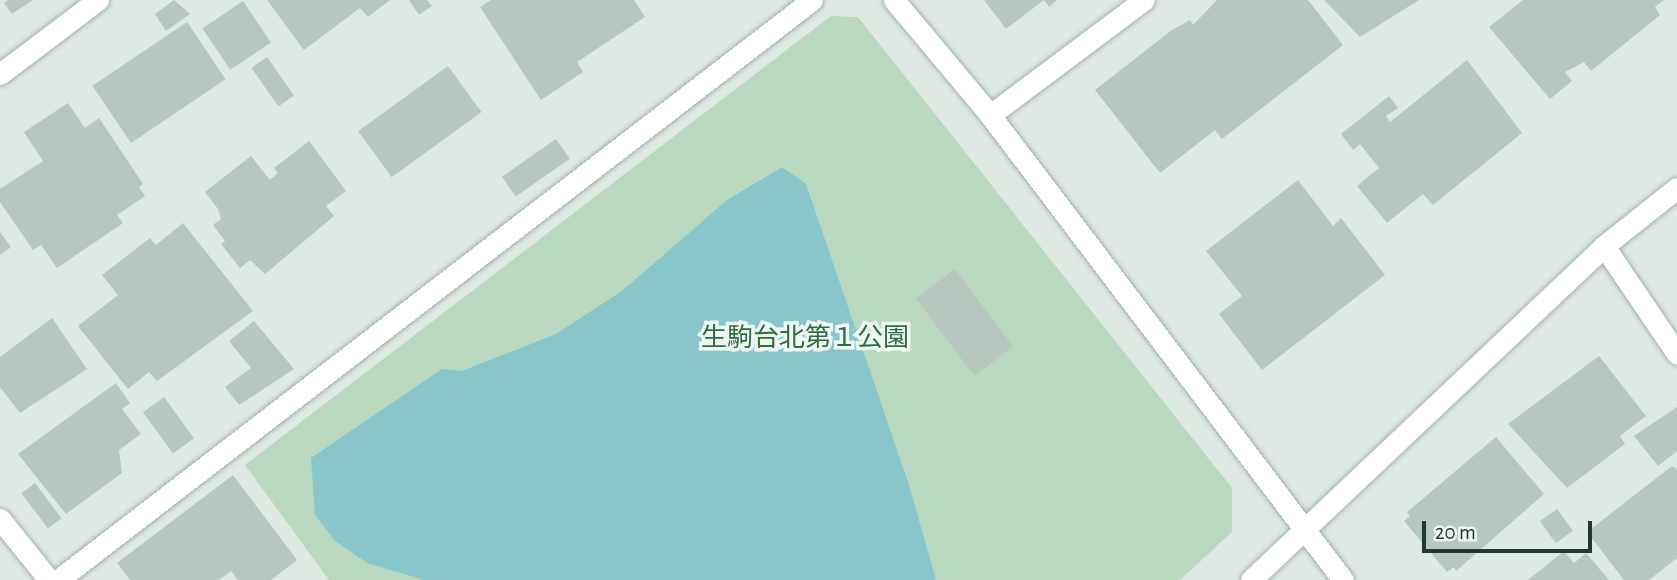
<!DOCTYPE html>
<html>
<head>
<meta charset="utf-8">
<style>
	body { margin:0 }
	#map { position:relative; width:1677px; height:580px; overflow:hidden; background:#dee9e4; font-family:"Alegreya Sans","Noto Sans JP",sans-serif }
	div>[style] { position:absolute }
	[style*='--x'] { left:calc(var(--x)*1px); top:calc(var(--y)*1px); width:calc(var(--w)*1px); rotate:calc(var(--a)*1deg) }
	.green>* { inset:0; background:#b8d9bf }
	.water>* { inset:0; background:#89c6cc }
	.building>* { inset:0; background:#b7c6bf; transform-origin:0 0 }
	.roads { filter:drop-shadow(0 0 2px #a2b0aa) drop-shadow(0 0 2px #a2b0aa) }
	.street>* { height:21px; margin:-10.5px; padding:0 10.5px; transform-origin:10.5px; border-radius:10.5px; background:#fff }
	.secondary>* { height:21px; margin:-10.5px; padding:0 10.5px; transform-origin:10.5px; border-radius:10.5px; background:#fff }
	span { translate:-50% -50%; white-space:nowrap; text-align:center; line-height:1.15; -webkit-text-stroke:7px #eff6f2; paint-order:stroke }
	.park-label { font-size:26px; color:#2d6c42 }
	.scale { position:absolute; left:1422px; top:521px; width:170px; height:32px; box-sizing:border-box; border:4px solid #213830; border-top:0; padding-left:9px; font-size:21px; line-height:24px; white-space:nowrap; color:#213830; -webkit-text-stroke:5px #eff6f2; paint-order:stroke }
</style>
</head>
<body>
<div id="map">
	<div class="green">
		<div style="clip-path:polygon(831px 16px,858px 17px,1232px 488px,1232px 532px,1180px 580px,329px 580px,245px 465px)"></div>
	</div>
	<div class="water">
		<div style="clip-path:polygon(782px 167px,806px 184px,909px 485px,936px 580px,424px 580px,367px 563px,335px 541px,315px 515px,311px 458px,442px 369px,462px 371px,556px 334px,622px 291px,727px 200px)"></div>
	</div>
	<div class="building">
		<div style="clip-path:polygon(8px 0,33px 0,12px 14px,4px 3px)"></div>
		<div style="clip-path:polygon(174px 0,190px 14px,166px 31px,155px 14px)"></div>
		<div style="clip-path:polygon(267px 0,390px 0,368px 17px,360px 8px,304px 50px)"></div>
		<div style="clip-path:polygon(409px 0,427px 0,432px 6px,419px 15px)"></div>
		<div style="clip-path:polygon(491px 0,634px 0,645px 17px,577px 62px,583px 72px,541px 100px,480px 7px)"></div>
		<div style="clip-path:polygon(984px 0,1057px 0,1049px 7px,1044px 0,1006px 29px)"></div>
		<div style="clip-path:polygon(1217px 0,1308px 0,1343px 45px,1222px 139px,1215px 130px,1160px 173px,1095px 90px,1172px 30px,1190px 20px,1193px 25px)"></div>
		<div style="clip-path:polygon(1324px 0,1419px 0,1360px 37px)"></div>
		<div style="clip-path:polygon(1523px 0,1664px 0,1655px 7px,1660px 15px,1591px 71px,1584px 62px,1565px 72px,1572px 81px,1550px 99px,1489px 27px)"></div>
		<div style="left:243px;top:1px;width:50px;height:49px;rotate:56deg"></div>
		<div style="left:187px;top:22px;width:69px;height:114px;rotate:56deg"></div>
		<div style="left:267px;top:57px;width:47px;height:19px;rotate:55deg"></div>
		<div style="clip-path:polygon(1467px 60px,1522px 133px,1433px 205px,1423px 194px,1387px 223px,1357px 186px,1379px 168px,1360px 144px,1353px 150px,1341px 134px,1389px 96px,1398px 108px,1386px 116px,1390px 122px)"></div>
		<div style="left:448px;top:66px;width:57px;height:111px;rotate:54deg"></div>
		<div style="clip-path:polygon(68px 103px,85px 128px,99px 118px,143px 184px,139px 187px,145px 196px,117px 215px,123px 223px,57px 268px,41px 245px,33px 250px,0 202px,0 189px,43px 161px,24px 132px)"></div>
		<div style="left:556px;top:139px;width:24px;height:66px;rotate:55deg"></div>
		<div style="clip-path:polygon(309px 141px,346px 191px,326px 206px,334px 216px,265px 274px,250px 260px,240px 268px,221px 244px,225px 241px,213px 225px,221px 219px,218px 209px,205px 192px,251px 156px,270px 180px,278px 173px,274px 168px)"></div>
		<div style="clip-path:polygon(1298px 180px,1333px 226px,1341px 218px,1385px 275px,1262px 370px,1219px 314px,1242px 296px,1206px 251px)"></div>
		<div style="clip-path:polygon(183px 223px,253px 311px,157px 381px,149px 372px,128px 389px,78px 326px,118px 295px,102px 275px,150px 238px,156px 245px)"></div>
		<div style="clip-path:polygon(0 232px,11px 247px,0 255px)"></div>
		<div style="left:955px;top:269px;width:97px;height:49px;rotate:53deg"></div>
		<div style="clip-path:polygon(52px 318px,87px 369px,20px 413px,0 387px,0 357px)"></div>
		<div style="clip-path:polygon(254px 321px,294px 369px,239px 405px,225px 387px,251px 368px,229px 341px)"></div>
		<div style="clip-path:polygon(1599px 356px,1646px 416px,1620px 436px,1625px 444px,1567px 488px,1508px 424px)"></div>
		<div style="clip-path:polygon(116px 383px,130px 403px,122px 409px,141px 434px,119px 450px,122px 473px,66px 514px,18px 454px)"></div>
		<div style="left:164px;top:397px;width:51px;height:26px;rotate:54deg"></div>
		<div style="clip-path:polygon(1677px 407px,1677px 451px,1658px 466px,1634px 436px)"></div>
		<div style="clip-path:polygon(1496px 437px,1544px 494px,1456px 571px,1454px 567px,1447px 572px,1404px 521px,1410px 516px,1407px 512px)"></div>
		<div style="clip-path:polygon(1672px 466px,1677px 469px,1677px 558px,1649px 580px,1624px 580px,1587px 532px)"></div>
		<div style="clip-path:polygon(233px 475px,297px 560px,271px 580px,238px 580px,231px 571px,219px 580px,130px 580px,117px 563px)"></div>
		<div style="left:35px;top:483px;width:44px;height:17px;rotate:53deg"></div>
		<div style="left:1557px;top:509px;width:27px;height:21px;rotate:54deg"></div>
		<div style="clip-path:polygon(1564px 551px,1574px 563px,1586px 553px,1609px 580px,1528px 580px)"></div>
	</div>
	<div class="roads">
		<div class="street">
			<div style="--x:894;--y:0;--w:150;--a:50.1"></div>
			<div style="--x:990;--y:115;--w:584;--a:52.8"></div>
			<div style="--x:0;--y:74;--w:123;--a:-37.1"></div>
			<div style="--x:990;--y:115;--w:192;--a:-36.8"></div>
			<div style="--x:1604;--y:246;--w:130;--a:55.9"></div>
			<div style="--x:0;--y:519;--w:78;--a:51.2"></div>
			<div style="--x:58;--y:580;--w:951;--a:-37.57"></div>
		</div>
		<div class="secondary">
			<div style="--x:1251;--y:580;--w:486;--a:-43.4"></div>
			<div style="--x:1604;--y:246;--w:93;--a:-38.5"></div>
		</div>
	</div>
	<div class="park-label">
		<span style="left:805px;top:339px">生駒台北第１公園</span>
	</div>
	<div class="scale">20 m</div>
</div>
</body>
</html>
